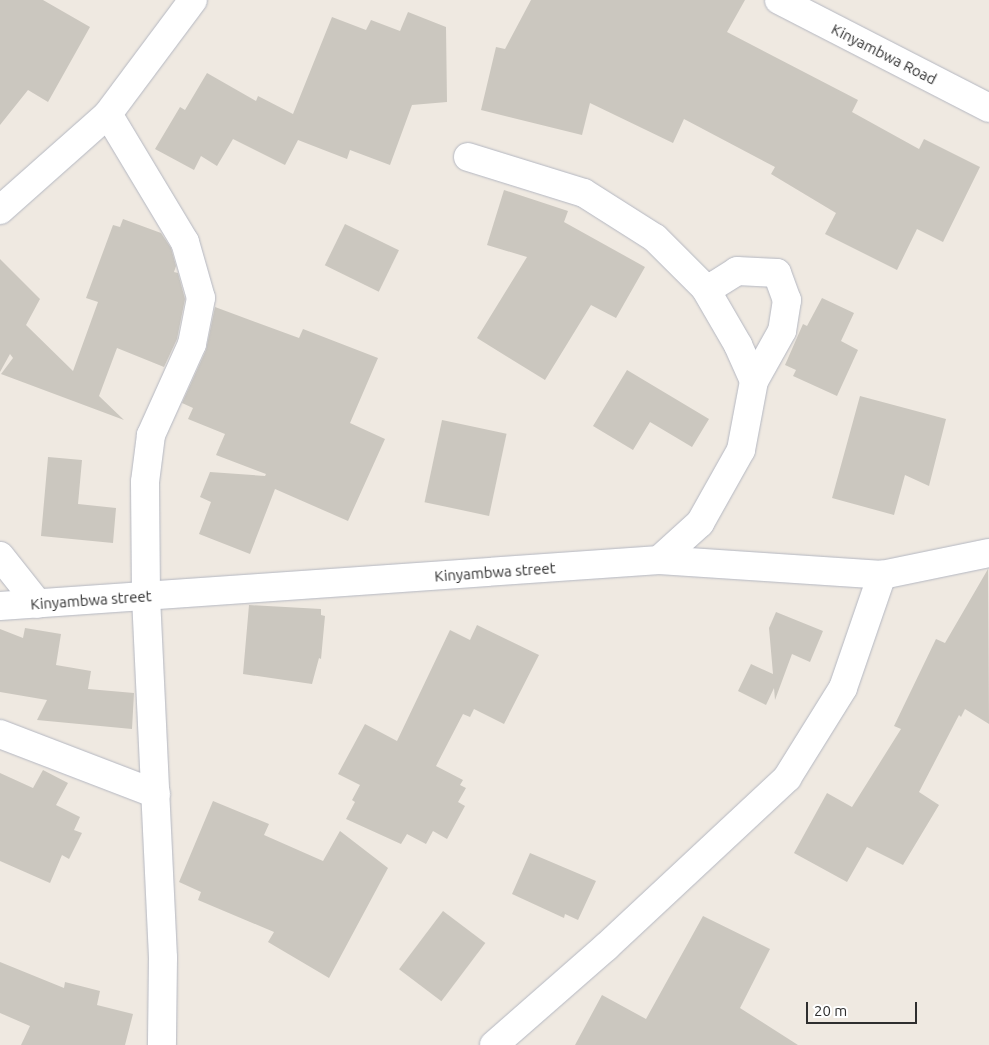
<!DOCTYPE html>
<html>
<head>
<meta charset="utf-8">
<style>
	body { margin:0 }
	#map { position:relative; width:989px; height:1045px; overflow:hidden; background:#efe9e1; font-family:Ubuntu,sans-serif }
	div>[style] { position:absolute }
	[style*='--x'] { left:calc(var(--x)*1px); top:calc(var(--y)*1px); width:calc(var(--w)*1px); rotate:calc(var(--a)*1deg) }
	.building>* { inset:0; background:#cbc7bf; transform-origin:0 0 }
	.roads { filter:drop-shadow(0 0 1px #b4b7c1) drop-shadow(0 0 1px #b4b7c1) }
	.minor>* { height:28px; margin:-14px; padding:0 14px; transform-origin:14px; border-radius:14px; background:#fff }
	.tertiary>* { height:28px; margin:-14px; padding:0 14px; transform-origin:14px; border-radius:14px; background:#fff }
	span { translate:-50% -50%; white-space:nowrap; text-align:center; line-height:1.15; -webkit-text-stroke:4.5px #fff; paint-order:stroke }
	.street-label { font-size:15px; color:#2e2e2e }
	.scale { position:absolute; left:806px; top:1002px; width:111px; height:22px; box-sizing:border-box; border:2px solid #2e2e2e; border-top:0; padding-left:6px; font-size:15px; line-height:18px; white-space:nowrap; color:#2e2e2e; -webkit-text-stroke:4px #fff; paint-order:stroke }
</style>
</head>
<body>
<div id="map">
	<div class="building">
		<div style="clip-path:polygon(0 0,43px 0,90px 27px,48px 102px,28px 90px,0 125px)"></div>
		<div style="clip-path:polygon(531px 0,745px 0,727px 32px,858px 100px,852px 112px,919px 149px,924px 139px,980px 167px,943px 242px,917px 229px,897px 270px,825px 234px,836px 213px,771px 174px,775px 167px,684px 119px,673px 143px,590px 103px,582px 135px,481px 110px,496px 47px,505px 49px)"></div>
		<div style="clip-path:polygon(408px 12px,446px 27px,447px 102px,412px 105px,390px 165px,350px 150px,347px 159px,298px 140px,285px 165px,233px 139px,217px 166px,201px 156px,194px 170px,155px 149px,180px 107px,185px 110px,207px 73px,256px 101px,258px 96px,293px 114px,332px 17px,366px 30px,371px 20px,400px 31px)"></div>
		<div style="clip-path:polygon(504px 190px,568px 211px,564px 222px,645px 267px,616px 318px,591px 305px,545px 380px,477px 338px,527px 257px,487px 245px)"></div>
		<div style="clip-path:polygon(123px 219px,161px 233px,171px 248px,176px 266px,174px 272px,178px 273px,185px 299px,177px 339px,164px 367px,117px 348px,99px 396px,124px 420px,1px 374px,13px 358px,10px 354px,0 372px,0 259px,40px 299px,26px 325px,73px 371px,98px 302px,86px 298px,113px 225px,120px 227px)"></div>
		<div style="left:345px;top:224px;width:60px;height:46px;rotate:26deg"></div>
		<div style="clip-path:polygon(822px 298px,854px 313px,841px 341px,858px 350px,837px 396px,793px 376px,796px 370px,785px 365px,803px 324px,807px 326px)"></div>
		<div style="clip-path:polygon(215px 307px,299px 338px,303px 329px,378px 358px,350px 423px,385px 439px,348px 521px,275px 489px,250px 554px,199px 534px,211px 502px,200px 497px,210px 472px,265px 476px,266px 474px,216px 455px,225px 434px,188px 419px,193px 408px,182px 403px,206px 350px)"></div>
		<div style="clip-path:polygon(627px 370px,709px 419px,692px 447px,650px 422px,633px 450px,593px 426px)"></div>
		<div style="clip-path:polygon(860px 396px,946px 419px,929px 486px,905px 475px,894px 515px,832px 498px)"></div>
		<div style="left:442px;top:420px;width:66px;height:84px;rotate:12deg"></div>
		<div style="clip-path:polygon(48px 457px,82px 460px,78px 504px,116px 508px,113px 543px,41px 536px)"></div>
		<div style="clip-path:polygon(988px 569px,989px 724px,965px 709px,961px 717px,959px 715px,919px 792px,939px 805px,903px 865px,867px 847px,847px 882px,794px 853px,827px 793px,852px 807px,901px 729px,894px 726px,936px 639px,945px 643px)"></div>
		<div style="clip-path:polygon(249px 605px,321px 609px,321px 615px,325px 616px,321px 659px,319px 658px,312px 684px,243px 674px)"></div>
		<div style="clip-path:polygon(776px 612px,823px 631px,810px 662px,792px 654px,775px 700px,774px 688px,766px 705px,738px 691px,751px 664px,773px 674px,769px 628px)"></div>
		<div style="clip-path:polygon(477px 625px,539px 655px,504px 724px,474px 709px,470px 717px,463px 714px,436px 766px,463px 780px,460px 785px,466px 788px,458px 802px,465px 806px,447px 839px,433px 831px,426px 844px,407px 834px,401px 844px,346px 819px,355px 802px,352px 800px,360px 785px,338px 774px,365px 724px,397px 741px,450px 630px,470px 640px)"></div>
		<div style="clip-path:polygon(25px 628px,61px 634px,56px 665px,91px 671px,88px 689px,134px 693px,132px 729px,37px 720px,47px 700px,0 692px,0 629px,23px 638px)"></div>
		<div style="clip-path:polygon(43px 770px,68px 783px,56px 805px,80px 817px,74px 830px,82px 833px,69px 859px,62px 855px,50px 883px,0 861px,0 773px,33px 788px)"></div>
		<div style="clip-path:polygon(213px 801px,269px 824px,264px 835px,323px 861px,340px 831px,388px 868px,329px 978px,268px 942px,274px 932px,198px 900px,201px 892px,179px 882px)"></div>
		<div style="clip-path:polygon(530px 853px,596px 881px,578px 920px,565px 914px,564px 918px,512px 894px)"></div>
		<div style="left:443px;top:911px;width:53px;height:73px;rotate:37deg"></div>
		<div style="clip-path:polygon(703px 916px,770px 949px,740px 1008px,798px 1045px,575px 1045px,602px 995px,646px 1019px)"></div>
		<div style="clip-path:polygon(0 962px,64px 988px,65px 982px,100px 991px,97px 1005px,133px 1014px,125px 1045px,21px 1045px,30px 1026px,0 1013px)"></div>
	</div>
	<div class="roads">
		<div class="minor">
			<div style="--x:108;--y:114;--w:149;--a:59"></div>
			<div style="--x:185;--y:242;--w:58;--a:74.1"></div>
			<div style="--x:201;--y:298;--w:47;--a:101.1"></div>
			<div style="--x:192;--y:344;--w:100;--a:114.3"></div>
			<div style="--x:151;--y:435;--w:47;--a:97.3"></div>
			<div style="--x:145;--y:482;--w:115;--a:89.5"></div>
			<div style="--x:146;--y:597;--w:361;--a:87.3"></div>
			<div style="--x:163;--y:958;--w:87;--a:90.7"></div>
			<div style="--x:468;--y:157;--w:121;--a:17.2"></div>
			<div style="--x:584;--y:193;--w:84;--a:32.4"></div>
			<div style="--x:655;--y:238;--w:71;--a:45"></div>
			<div style="--x:705;--y:288;--w:66;--a:59.9"></div>
			<div style="--x:738;--y:345;--w:39;--a:66"></div>
			<div style="--x:754;--y:381;--w:70;--a:100.7"></div>
			<div style="--x:741;--y:450;--w:84;--a:119.3"></div>
			<div style="--x:700;--y:523;--w:55;--a:137.9"></div>
			<div style="--x:0;--y:210;--w:144;--a:-41.6"></div>
			<div style="--x:108;--y:114;--w:142;--a:-53.3"></div>
			<div style="--x:705;--y:288;--w:10;--a:-17"></div>
			<div style="--x:715;--y:285;--w:26;--a:-32"></div>
			<div style="--x:737;--y:271;--w:40;--a:2.9"></div>
			<div style="--x:777;--y:273;--w:29;--a:70"></div>
			<div style="--x:787;--y:300;--w:31;--a:99"></div>
			<div style="--x:782;--y:331;--w:57;--a:119.2"></div>
			<div style="--x:0;--y:556;--w:61;--a:51.6"></div>
			<div style="--x:0;--y:606;--w:661;--a:-3.99"></div>
			<div style="--x:659;--y:560;--w:224;--a:3.8"></div>
			<div style="--x:882;--y:575;--w:109;--a:-11.6"></div>
			<div style="--x:0;--y:734;--w:167;--a:21"></div>
			<div style="--x:494;--y:1045;--w:149;--a:-41.2"></div>
			<div style="--x:606;--y:947;--w:248;--a:-43"></div>
			<div style="--x:787;--y:778;--w:106;--a:-58.1"></div>
			<div style="--x:843;--y:688;--w:120;--a:-71"></div>
		</div>
		<div class="tertiary">
			<div style="--x:779;--y:0;--w:236;--a:27.2"></div>
		</div>
	</div>
	<div class="street-label">
		<span style="left:884px;top:54px;rotate:27deg">Kinyambwa Road</span>
		<span style="left:495px;top:572px;rotate:-4deg">Kinyambwa street</span>
		<span style="left:91px;top:600px;rotate:-4deg">Kinyambwa street</span>
	</div>
	<div class="scale">20 m</div>
</div>
</body>
</html>
